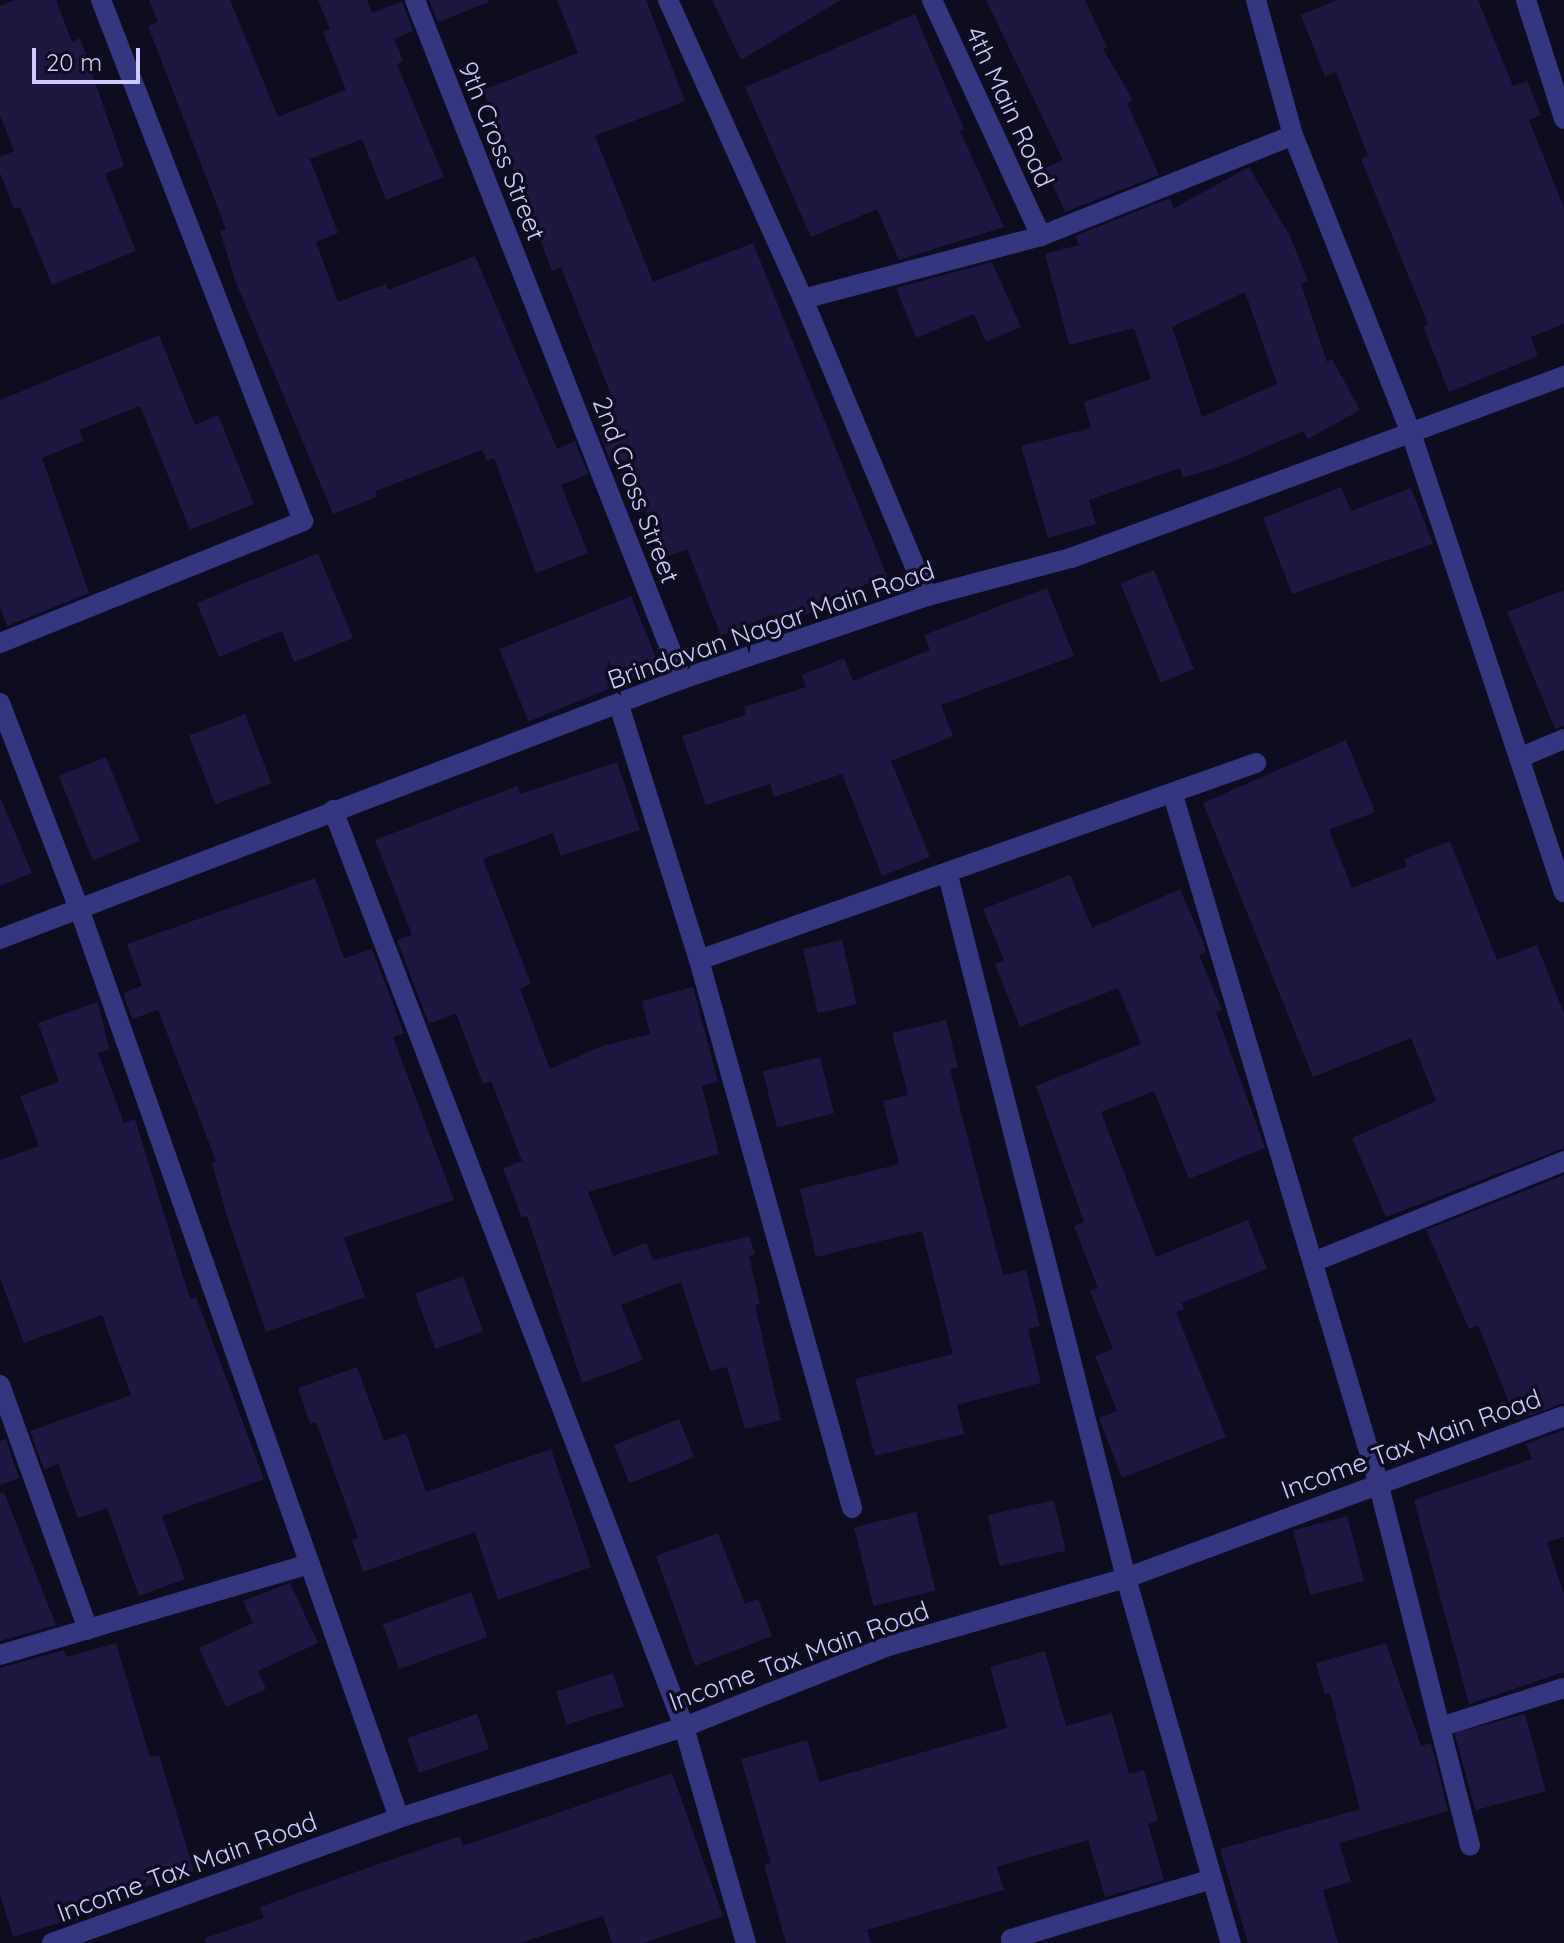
<!DOCTYPE html>
<html>
<head>
<meta charset="utf-8">
<style>
	body { margin:0 }
	#map { position:relative; width:1564px; height:1943px; overflow:hidden; background:#0e0c1f; font-family:Quicksand,sans-serif }
	div>[style] { position:absolute }
	[style*='--x'] { left:calc(var(--x)*1px); top:calc(var(--y)*1px); width:calc(var(--w)*1px); rotate:calc(var(--a)*1deg) }
	.building>* { inset:0; background:#1d1741; transform-origin:0 0 }
	.minor>* { height:20px; margin:-10px; padding:0 10px; transform-origin:10px; border-radius:10px; background:#353680 }
	span { translate:-50% -50%; white-space:nowrap; text-align:center; line-height:1.15; -webkit-text-stroke:7px #0e0c1f; paint-order:stroke }
	.street-label { font-size:26px; color:#cdcaff }
	.scale { position:absolute; left:32px; top:48px; width:108px; height:36px; box-sizing:border-box; border:4px solid #cdcaff; border-top:0; padding-left:10px; font-size:24px; line-height:28px; white-space:nowrap; color:#cdcaff; -webkit-text-stroke:6px #0e0c1f; paint-order:stroke }
</style>
</head>
<body>
<div id="map">
	<div class="building">
		<div style="clip-path:polygon(15px 0,56px 0,72px 42px,80px 38px,124px 166px,105px 174px,136px 251px,52px 285px,20px 207px,14px 209px,0 173px,0 157px,14px 151px,0 115px,0 6px)"></div>
		<div style="clip-path:polygon(149px 0,230px 0,278px 117px,346px 90px,323px 32px,330px 29px,318px 0,367px 0,372px 13px,402px 1px,413px 31px,394px 39px,403px 61px,397px 64px,444px 177px,386px 200px,362px 139px,310px 159px,338px 233px,316px 242px,338px 302px,386px 284px,388px 290px,475px 256px,557px 449px,575px 441px,588px 474px,561px 485px,588px 553px,536px 573px,494px 458px,487px 461px,482px 450px,376px 491px,377px 497px,333px 514px,235px 280px,220px 231px,226px 229px,148px 26px,158px 22px)"></div>
		<div style="clip-path:polygon(429px 0,488px 0,489px 2px,438px 22px)"></div>
		<div style="clip-path:polygon(557px 0,646px 0,685px 101px,595px 136px,653px 282px,753px 243px,887px 576px,822px 602px,824px 607px,776px 626px,772px 615px,721px 636px,687px 549px,665px 558px,624px 460px,612px 465px,599px 432px,614px 426px,605px 403px,613px 400px,561px 267px,552px 271px,483px 90px,578px 53px)"></div>
		<div style="clip-path:polygon(712px 0,841px 0,741px 60px)"></div>
		<div style="clip-path:polygon(986px 0,1085px 0,1107px 47px,1103px 49px,1133px 100px,1127px 103px,1159px 175px,1065px 212px,1045px 168px,1063px 160px)"></div>
		<div style="clip-path:polygon(1337px 0,1478px 0,1513px 86px,1527px 81px,1541px 115px,1529px 120px,1564px 208px,1564px 324px,1531px 337px,1538px 356px,1449px 392px,1423px 326px,1428px 324px,1361px 159px,1368px 156px,1336px 72px,1325px 77px,1301px 15px)"></div>
		<div style="clip-path:polygon(915px 14px,964px 129px,960px 131px,1004px 227px,899px 260px,877px 209px,811px 237px,745px 87px)"></div>
		<div style="clip-path:polygon(evenodd,1249px 167px,1290px 236px,1308px 281px,1301px 284px,1327px 362px,1332px 359px,1360px 410px,1308px 439px,1303px 431px,1227px 464px,1183px 478px,1180px 468px,1089px 500px,1096px 524px,1048px 538px,1021px 446px,1091px 428px,1084px 402px,1151px 379px,1134px 328px,1069px 345px,1045px 254px,1079px 245px,1075px 236px,1170px 198px,1174px 208px,1249px 167px,1245px 292px,1277px 384px,1202px 417px,1172px 327px,1245px 292px)"></div>
		<div style="clip-path:polygon(992px 262px,1021px 327px,986px 342px,974px 314px,916px 338px,896px 288px)"></div>
		<div style="clip-path:polygon(159px 335px,195px 425px,218px 415px,254px 504px,190px 530px,140px 406px,79px 430px,84px 441px,42px 458px,89px 593px,7px 626px,0 607px,0 400px)"></div>
		<div style="clip-path:polygon(1341px 487px,1351px 511px,1411px 488px,1433px 544px,1292px 594px,1263px 518px)"></div>
		<div style="clip-path:polygon(318px 553px,353px 638px,294px 662px,282px 631px,219px 657px,197px 603px)"></div>
		<div style="left:1154px;top:570px;width:107px;height:36px;rotate:68deg"></div>
		<div style="clip-path:polygon(1047px 588px,1074px 656px,941px 705px,953px 736px,891px 761px,930px 857px,882px 876px,842px 774px,774px 797px,770px 784px,706px 805px,682px 736px,746px 715px,744px 707px,806px 687px,802px 675px,844px 658px,853px 681px,930px 650px,924px 635px)"></div>
		<div style="clip-path:polygon(1564px 590px,1564px 726px,1555px 729px,1507px 612px)"></div>
		<div style="left:631px;top:596px;width:78px;height:142px;rotate:68deg"></div>
		<div style="left:245px;top:714px;width:74px;height:60px;rotate:69deg"></div>
		<div style="clip-path:polygon(1346px 740px,1375px 812px,1329px 830px,1352px 888px,1407px 866px,1404px 859px,1450px 841px,1497px 960px,1537px 945px,1564px 1014px,1564px 1148px,1386px 1217px,1352px 1138px,1436px 1101px,1411px 1038px,1313px 1077px,1203px 803px)"></div>
		<div style="left:106px;top:757px;width:91px;height:51px;rotate:68deg"></div>
		<div style="clip-path:polygon(617px 762px,640px 830px,561px 856px,553px 833px,483px 859px,531px 984px,520px 989px,550px 1069px,602px 1046px,650px 1034px,642px 1001px,693px 987px,718px 1082px,702px 1086px,719px 1154px,588px 1192px,613px 1256px,646px 1243px,653px 1260px,749px 1236px,755px 1254px,749px 1256px,760px 1304px,755px 1305px,781px 1420px,745px 1429px,727px 1367px,710px 1371px,681px 1282px,621px 1305px,643px 1360px,582px 1383px,527px 1216px,522px 1218px,503px 1168px,522px 1161px,491px 1081px,483px 1084px,456px 1013px,429px 1024px,397px 940px,412px 935px,375px 840px,517px 786px,520px 794px)"></div>
		<div style="clip-path:polygon(0 797px,32px 873px,0 886px)"></div>
		<div style="clip-path:polygon(1070px 875px,1092px 928px,1180px 889px,1203px 942px,1206px 952px,1199px 955px,1222px 1010px,1216px 1012px,1265px 1148px,1189px 1179px,1154px 1091px,1101px 1112px,1156px 1257px,1248px 1220px,1267px 1269px,1182px 1303px,1184px 1309px,1176px 1312px,1226px 1437px,1122px 1478px,1099px 1418px,1117px 1411px,1095px 1356px,1113px 1349px,1090px 1291px,1098px 1288px,1074px 1226px,1084px 1222px,1036px 1086px,1141px 1044px,1118px 988px,1020px 1027px,995px 964px,1004px 960px,983px 909px)"></div>
		<div style="clip-path:polygon(315px 878px,344px 958px,372px 949px,404px 1033px,393px 1037px,454px 1200px,344px 1238px,365px 1297px,266px 1332px,226px 1213px,212px 1163px,216px 1161px,158px 1010px,132px 1019px,123px 993px,142px 986px,127px 944px)"></div>
		<div style="left:842px;top:940px;width:66px;height:40px;rotate:77deg"></div>
		<div style="clip-path:polygon(98px 1002px,109px 1049px,98px 1053px,124px 1123px,135px 1119px,190px 1299px,196px 1297px,264px 1479px,162px 1516px,185px 1579px,139px 1596px,107px 1508px,78px 1518px,58px 1464px,44px 1469px,30px 1431px,131px 1395px,102px 1315px,24px 1343px,0 1278px,0 1160px,39px 1146px,20px 1096px,59px 1082px,38px 1023px)"></div>
		<div style="clip-path:polygon(946px 1020px,958px 1067px,950px 1069px,1003px 1275px,1026px 1270px,1040px 1326px,1028px 1329px,1041px 1383px,957px 1405px,964px 1434px,875px 1456px,855px 1379px,953px 1354px,922px 1231px,816px 1257px,800px 1189px,899px 1164px,883px 1101px,908px 1095px,892px 1033px)"></div>
		<div style="left:820px;top:1057px;width:58px;height:59px;rotate:76deg"></div>
		<div style="clip-path:polygon(1564px 1175px,1564px 1403px,1516px 1420px,1478px 1325px,1469px 1329px,1426px 1230px)"></div>
		<div style="left:463px;top:1276px;width:59px;height:51px;rotate:70deg"></div>
		<div style="clip-path:polygon(357px 1367px,384px 1441px,406px 1433px,426px 1492px,551px 1449px,591px 1567px,498px 1600px,475px 1532px,363px 1572px,352px 1540px,358px 1538px,316px 1422px,310px 1424px,298px 1388px)"></div>
		<div style="left:679px;top:1419px;width:41px;height:70px;rotate:68deg"></div>
		<div style="clip-path:polygon(1564px 1430px,1564px 1537px,1547px 1542px,1564px 1595px,1564px 1672px,1469px 1704px,1414px 1500px,1532px 1459px,1526px 1444px)"></div>
		<div style="clip-path:polygon(6px 1439px,19px 1478px,0 1485px,0 1441px)"></div>
		<div style="clip-path:polygon(4px 1492px,56px 1625px,0 1641px,0 1493px)"></div>
		<div style="left:1054px;top:1500px;width:52px;height:68px;rotate:77deg"></div>
		<div style="left:916px;top:1512px;width:81px;height:64px;rotate:76deg"></div>
		<div style="left:1347px;top:1516px;width:67px;height:56px;rotate:75deg"></div>
		<div style="clip-path:polygon(718px 1533px,745px 1604px,758px 1599px,772px 1636px,695px 1666px,656px 1556px)"></div>
		<div style="clip-path:polygon(290px 1583px,318px 1643px,258px 1671px,266px 1689px,226px 1707px,199px 1648px,253px 1623px,243px 1601px)"></div>
		<div style="left:471px;top:1592px;width:48px;height:94px;rotate:70deg"></div>
		<div style="clip-path:polygon(116px 1643px,150px 1757px,159px 1755px,194px 1871px,70px 1911px,72px 1919px,13px 1937px,0 1894px,0 1668px,64px 1650px,67px 1657px)"></div>
		<div style="clip-path:polygon(1386px 1643px,1421px 1746px,1431px 1743px,1448px 1811px,1339px 1843px,1351px 1882px,1323px 1890px,1338px 1943px,1248px 1943px,1220px 1849px,1360px 1809px,1330px 1693px,1325px 1695px,1316px 1663px)"></div>
		<div style="clip-path:polygon(1045px 1651px,1066px 1726px,1112px 1713px,1129px 1774px,1144px 1770px,1158px 1821px,1148px 1824px,1164px 1880px,1105px 1897px,1088px 1840px,997px 1867px,1004px 1890px,867px 1930px,871px 1943px,786px 1943px,764px 1865px,771px 1863px,741px 1759px,807px 1740px,819px 1782px,1007px 1728px,990px 1667px)"></div>
		<div style="left:613px;top:1673px;width:35px;height:60px;rotate:72deg"></div>
		<div style="left:477px;top:1714px;width:37px;height:74px;rotate:71deg"></div>
		<div style="left:1525px;top:1714px;width:80px;height:73px;rotate:75deg"></div>
		<div style="clip-path:polygon(672px 1773px,723px 1916px,643px 1943px,612px 1943px,603px 1916px,520px 1943px,206px 1943px,205px 1938px,264px 1918px,260px 1907px,353px 1873px,460px 1836px,463px 1846px)"></div>
	</div>
	<div class="minor">
		<div style="--x:415;--y:0;--w:730;--a:68.53"></div>
		<div style="--x:668;--y:0;--w:328;--a:65.7"></div>
		<div style="--x:803;--y:299;--w:322;--a:67.3"></div>
		<div style="--x:932;--y:0;--w:260;--a:65.2"></div>
		<div style="--x:1256;--y:0;--w:140;--a:74.7"></div>
		<div style="--x:1293;--y:135;--w:321;--a:68.4"></div>
		<div style="--x:1411;--y:433;--w:484;--a:71.6"></div>
		<div style="--x:1526;--y:0;--w:125;--a:72.3"></div>
		<div style="--x:803;--y:299;--w:246;--a:-14.8"></div>
		<div style="--x:1041;--y:236;--w:271;--a:-21.8"></div>
		<div style="--x:0;--y:643;--w:327;--a:-21.9"></div>
		<div style="--x:303;--y:521;--w:559;--a:-111.19"></div>
		<div style="--x:0;--y:703;--w:223;--a:69"></div>
		<div style="--x:80;--y:911;--w:961;--a:70.62"></div>
		<div style="--x:619;--y:705;--w:267;--a:72.6"></div>
		<div style="--x:699;--y:960;--w:569;--a:74.4"></div>
		<div style="--x:1519;--y:758;--w:49;--a:-22.9"></div>
		<div style="--x:1173;--y:795;--w:717;--a:73.38"></div>
		<div style="--x:1378;--y:1482;--w:375;--a:75.8"></div>
		<div style="--x:333;--y:810;--w:982;--a:69.05"></div>
		<div style="--x:684;--y:1727;--w:225;--a:74"></div>
		<div style="--x:948;--y:875;--w:725;--a:75.79"></div>
		<div style="--x:1126;--y:1578;--w:380;--a:74"></div>
		<div style="--x:0;--y:939;--w:730;--a:-20.87"></div>
		<div style="--x:682;--y:679;--w:259;--a:-18.7"></div>
		<div style="--x:927;--y:596;--w:149;--a:-14.8"></div>
		<div style="--x:1071;--y:558;--w:526;--a:-20.26"></div>
		<div style="--x:699;--y:960;--w:591;--a:-19.48"></div>
		<div style="--x:1313;--y:1262;--w:271;--a:-21.9"></div>
		<div style="--x:0;--y:1385;--w:260;--a:70.2"></div>
		<div style="--x:0;--y:1655;--w:323;--a:-16.4"></div>
		<div style="--x:1440;--y:1727;--w:130;--a:-17.5"></div>
		<div style="--x:52;--y:1943;--w:369;--a:-19.8"></div>
		<div style="--x:399;--y:1818;--w:299;--a:-17.7"></div>
		<div style="--x:684;--y:1727;--w:220;--a:-21.6"></div>
		<div style="--x:889;--y:1646;--w:247;--a:-16"></div>
		<div style="--x:1126;--y:1578;--w:467;--a:-20.3"></div>
		<div style="--x:1012;--y:1943;--w:4;--a:-104"></div>
		<div style="--x:1011;--y:1939;--w:210;--a:-16.6"></div>
	</div>
	<div class="street-label">
		<span style="left:1010px;top:107px;rotate:65deg">4th Main Road</span>
		<span style="left:502px;top:151px;rotate:68deg">9th Cross Street</span>
		<span style="left:636px;top:490px;rotate:69deg">2nd Cross Street</span>
		<span style="left:771px;top:625px;rotate:-19deg">Brindavan Nagar Main Road</span>
		<span style="left:1411px;top:1444px;rotate:-20deg">Income Tax Main Road</span>
		<span style="left:799px;top:1656px;rotate:-20deg">Income Tax Main Road</span>
		<span style="left:187px;top:1867px;rotate:-20deg">Income Tax Main Road</span>
	</div>
	<div class="scale">20 m</div>
</div>
</body>
</html>
